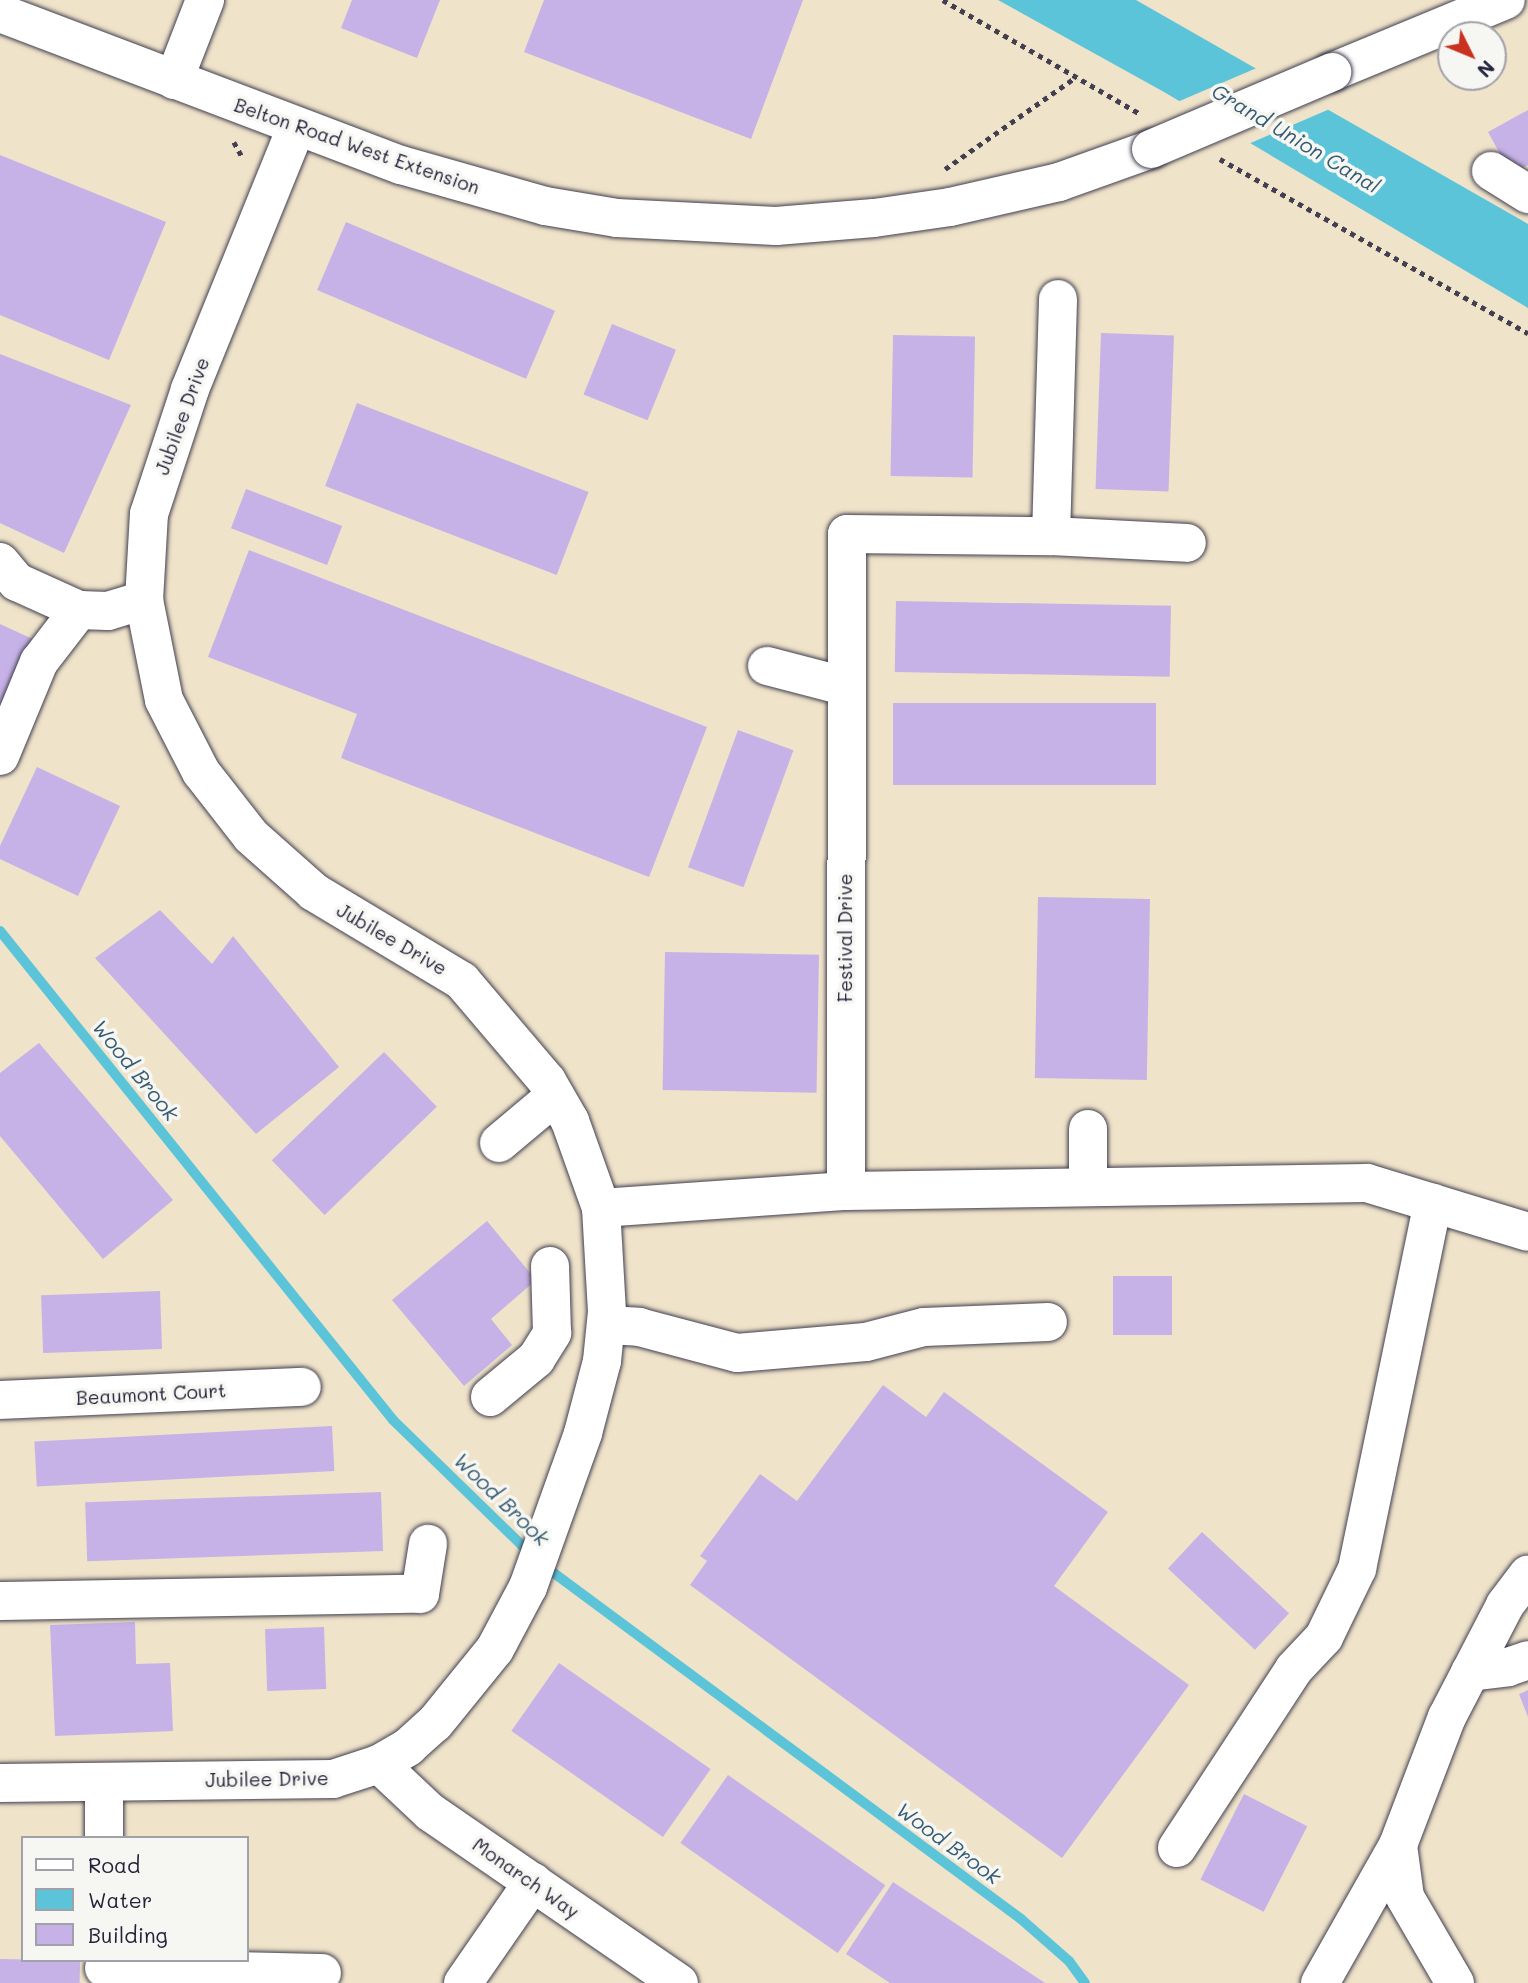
<!DOCTYPE html>
<html>
<head>
<meta charset="utf-8">
<style>
	body { margin:0 }
	#map { position:relative; width:1528px; height:1983px; overflow:hidden; background:#efe3c9; font-family:Mali,sans-serif }
	div>[style] { position:absolute }
	[style*='--x'] { left:calc(var(--x)*1px); top:calc(var(--y)*1px); width:calc(var(--w)*1px); rotate:calc(var(--a)*1deg) }
	.water>* { inset:0; background:#5cc4d9 }
	.pier>* { inset:0; background:#efe3c9 }
	.stream>* { height:10px; margin:-5px; padding:0 5px; transform-origin:5px; border-radius:5px; background:#5cc4d9 }
	.building>* { inset:0; background:#c6b2e6; transform-origin:0 0 }
	.path>* { height:4.5px; margin-top:-2.25px; transform-origin:0; background:repeating-linear-gradient(90deg,#413f50 0 5px,transparent 0 10px) }
	.roads { filter:drop-shadow(0 0 2px #413f50) drop-shadow(0 0 2px #413f50) }
	.minor>* { height:38px; margin:-19px; padding:0 19px; transform-origin:19px; border-radius:19px; background:#fff }
	.bridges { filter:drop-shadow(0 0 2px #413f50) drop-shadow(0 0 2px #413f50) }
	.minor-bridge>* { height:38px; margin:-19px; padding:0 19px; transform-origin:19px; border-radius:19px; background:#fff }
	span { translate:-50% -50%; white-space:nowrap; text-align:center; line-height:1.15; -webkit-text-stroke:7px #f6f6f2; paint-order:stroke }
	.street-label { font-size:19px; color:#22223b }
	.water-label { font-size:21px; color:#365b72; font-style:italic }
	.legend { position:absolute; left:21px; top:1836px; width:228px; height:126px; box-sizing:border-box; background:#f6f6f2; border:2px solid #a1a1a9; margin:0; padding:9px 12px; list-style:none; font-size:21px; color:#22223b }
	.legend li { display:flex; align-items:center; gap:14px; height:35px }
	.legend b { width:35px; border:2px solid #a1a1a9 }
	.north { position:absolute; left:1437px; top:21px; width:70px; height:70px; box-sizing:border-box; background:#f6f6f2; border:2px solid #a1a1a9; border-radius:50%; rotate:133deg; font-size:19px; font-weight:700; line-height:28px; text-align:center; color:#22223b }
	.north::after { content:''; display:block; margin:auto; width:24px; height:32px; background:#c8321e; clip-path:polygon(50% 0,100% 100%,50% 72%,0 100%) }
</style>
</head>
<body>
<div id="map">
	<div class="water">
		<div style="clip-path:polygon(998px 0,1136px 0,1528px 224px,1528px 308px,1164px 92px)"></div>
	</div>
	<div class="pier">
		<div style="clip-path:polygon(1259px 67px,1332px 108px,1246px 145px,1175px 103px)"></div>
	</div>
	<div class="stream">
		<div style="--x:0;--y:931;--w:627;--a:51.21"></div>
		<div style="--x:393;--y:1420;--w:192;--a:44.2"></div>
		<div style="--x:543;--y:1565;--w:595;--a:36.52"></div>
		<div style="--x:1021;--y:1919;--w:64;--a:41.2"></div>
		<div style="--x:1069;--y:1961;--w:27;--a:54"></div>
	</div>
	<div class="building">
		<div style="clip-path:polygon(352px 0,440px 0,417px 58px,341px 28px)"></div>
		<div style="clip-path:polygon(544px 0,803px 0,751px 139px,524px 52px)"></div>
		<div style="clip-path:polygon(1528px 110px,1528px 165px,1511px 174px,1488px 132px)"></div>
		<div style="clip-path:polygon(0 155px,166px 222px,109px 360px,0 315px)"></div>
		<div style="left:346px;top:222px;width:227px;height:74px;rotate:23deg"></div>
		<div style="left:612px;top:324px;width:69px;height:76px;rotate:22deg"></div>
		<div style="left:1101px;top:333px;width:73px;height:156px;rotate:2deg"></div>
		<div style="left:893px;top:335px;width:82px;height:141px;rotate:1deg"></div>
		<div style="clip-path:polygon(0 354px,131px 405px,64px 553px,0 523px)"></div>
		<div style="left:357px;top:403px;width:248px;height:89px;rotate:21deg"></div>
		<div style="left:246px;top:489px;width:103px;height:42px;rotate:21deg"></div>
		<div style="clip-path:polygon(249px 550px,707px 727px,649px 877px,341px 758px,357px 714px,208px 657px)"></div>
		<div style="left:896px;top:601px;width:275px;height:71px;rotate:1deg"></div>
		<div style="clip-path:polygon(0 624px,37px 641px,0 719px)"></div>
		<div style="left:893px;top:703px;width:263px;height:82px"></div>
		<div style="left:738px;top:730px;width:59px;height:146px;rotate:20deg"></div>
		<div style="clip-path:polygon(37px 767px,120px 806px,78px 896px,0 859px,0 846px)"></div>
		<div style="left:1038px;top:897px;width:112px;height:181px;rotate:1deg"></div>
		<div style="clip-path:polygon(160px 910px,212px 964px,233px 936px,339px 1067px,256px 1134px,95px 958px)"></div>
		<div style="left:665px;top:952px;width:154px;height:138px;rotate:1deg"></div>
		<div style="clip-path:polygon(39px 1043px,173px 1200px,103px 1259px,0 1136px,0 1073px)"></div>
		<div style="left:384px;top:1052px;width:76px;height:156px;rotate:46deg"></div>
		<div style="clip-path:polygon(487px 1221px,536px 1280px,491px 1319px,512px 1345px,464px 1386px,392px 1300px)"></div>
		<div style="left:1113px;top:1276px;width:59px;height:59px"></div>
		<div style="left:160px;top:1291px;width:58px;height:119px;rotate:88deg"></div>
		<div style="clip-path:polygon(883px 1385px,926px 1417px,944px 1392px,1108px 1512px,1054px 1586px,1189px 1685px,1062px 1858px,690px 1585px,707px 1561px,700px 1556px,760px 1474px,797px 1501px)"></div>
		<div style="left:332px;top:1426px;width:45px;height:298px;rotate:87deg"></div>
		<div style="left:381px;top:1492px;width:59px;height:296px;rotate:88deg"></div>
		<div style="left:1202px;top:1532px;width:119px;height:50px;rotate:43deg"></div>
		<div style="clip-path:polygon(135px 1622px,136px 1664px,170px 1663px,173px 1731px,55px 1736px,50px 1625px)"></div>
		<div style="left:324px;top:1627px;width:62px;height:59px;rotate:88deg"></div>
		<div style="left:559px;top:1663px;width:185px;height:83px;rotate:35deg"></div>
		<div style="clip-path:polygon(1528px 1690px,1528px 1717px,1519px 1694px)"></div>
		<div style="left:728px;top:1775px;width:192px;height:83px;rotate:35deg"></div>
		<div style="left:1244px;top:1794px;width:71px;height:96px;rotate:27deg"></div>
		<div style="clip-path:polygon(893px 1882px,1045px 1983px,890px 1983px,846px 1954px)"></div>
		<div style="left:0;top:1959px;width:80px;height:24px;rotate:1deg"></div>
	</div>
	<div class="path">
		<div style="--x:943;--y:0;--w:226;--a:30"></div>
		<div style="--x:234;--y:142;--w:18;--a:61"></div>
		<div style="--x:1220;--y:159;--w:354;--a:29.5"></div>
		<div style="--x:945;--y:169;--w:160;--a:-35.1"></div>
	</div>
	<div class="roads">
		<div class="minor">
			<div style="--x:0;--y:13;--w:429;--a:20.8"></div>
			<div style="--x:401;--y:165;--w:150;--a:15.9"></div>
			<div style="--x:545;--y:206;--w:73;--a:9.5"></div>
			<div style="--x:617;--y:218;--w:159;--a:2.9"></div>
			<div style="--x:776;--y:226;--w:98;--a:-4.7"></div>
			<div style="--x:874;--y:218;--w:77;--a:-8.2"></div>
			<div style="--x:950;--y:207;--w:112;--a:-12.9"></div>
			<div style="--x:1059;--y:182;--w:98;--a:-19.7"></div>
			<div style="--x:1332;--y:72;--w:188;--a:-22.5"></div>
			<div style="--x:174;--y:80;--w:86;--a:-68.8"></div>
			<div style="--x:1491;--y:171;--w:44;--a:31.9"></div>
			<div style="--x:1051;--y:536;--w:237;--a:-88.3"></div>
			<div style="--x:0;--y:562;--w:26;--a:50"></div>
			<div style="--x:17;--y:582;--w:68;--a:24.3"></div>
			<div style="--x:79;--y:610;--w:29;--a:2"></div>
			<div style="--x:108;--y:611;--w:38;--a:-17"></div>
			<div style="--x:767;--y:666;--w:80;--a:14.6"></div>
			<div style="--x:0;--y:756;--w:102;--a:-67.5"></div>
			<div style="--x:39;--y:662;--w:66;--a:-52.4"></div>
			<div style="--x:1088;--y:1129;--w:57;--a:90"></div>
			<div style="--x:499;--y:1143;--w:73;--a:-40"></div>
			<div style="--x:846;--y:1191;--w:657;--a:-89.91"></div>
			<div style="--x:847;--y:534;--w:204;--a:0.6"></div>
			<div style="--x:1051;--y:536;--w:136;--a:2.9"></div>
			<div style="--x:601;--y:1208;--w:246;--a:-4"></div>
			<div style="--x:846;--y:1191;--w:521;--a:-0.88"></div>
			<div style="--x:1367;--y:1183;--w:168;--a:16.9"></div>
			<div style="--x:606;--y:1325;--w:33;--a:3"></div>
			<div style="--x:639;--y:1327;--w:101;--a:14.9"></div>
			<div style="--x:737;--y:1353;--w:129;--a:-4.9"></div>
			<div style="--x:866;--y:1342;--w:60;--a:-14.5"></div>
			<div style="--x:924;--y:1327;--w:124;--a:-2.3"></div>
			<div style="--x:490;--y:1397;--w:60;--a:-39.6"></div>
			<div style="--x:536;--y:1359;--w:31;--a:-58"></div>
			<div style="--x:552;--y:1333;--w:67;--a:-91.7"></div>
			<div style="--x:0;--y:1400;--w:302;--a:-2.5"></div>
			<div style="--x:0;--y:1601;--w:420;--a:-1"></div>
			<div style="--x:420;--y:1594;--w:51;--a:-80.9"></div>
			<div style="--x:1470;--y:1672;--w:38;--a:-7"></div>
			<div style="--x:1508;--y:1667;--w:21;--a:-19"></div>
			<div style="--x:379;--y:1764;--w:70;--a:43.3"></div>
			<div style="--x:430;--y:1812;--w:302;--a:34.5"></div>
			<div style="--x:0;--y:1783;--w:333;--a:-0.7"></div>
			<div style="--x:333;--y:1779;--w:48;--a:-18.1"></div>
			<div style="--x:379;--y:1764;--w:34;--a:-30"></div>
			<div style="--x:408;--y:1747;--w:36;--a:-42"></div>
			<div style="--x:435;--y:1723;--w:95;--a:-51"></div>
			<div style="--x:495;--y:1649;--w:70;--a:-62"></div>
			<div style="--x:528;--y:1587;--w:164;--a:-70.3"></div>
			<div style="--x:583;--y:1433;--w:74;--a:-75.2"></div>
			<div style="--x:602;--y:1361;--w:49;--a:-84.2"></div>
			<div style="--x:607;--y:1312;--w:104;--a:-93.3"></div>
			<div style="--x:601;--y:1208;--w:92;--a:-109.6"></div>
			<div style="--x:570;--y:1121;--w:46;--a:-119.9"></div>
			<div style="--x:547;--y:1081;--w:131;--a:-130.4"></div>
			<div style="--x:462;--y:981;--w:173;--a:-149"></div>
			<div style="--x:314;--y:892;--w:84;--a:-138.4"></div>
			<div style="--x:251;--y:836;--w:81;--a:-128"></div>
			<div style="--x:201;--y:772;--w:81;--a:-117.2"></div>
			<div style="--x:164;--y:700;--w:102;--a:-101.3"></div>
			<div style="--x:144;--y:600;--w:86;--a:-86.7"></div>
			<div style="--x:149;--y:514;--w:132;--a:-71.8"></div>
			<div style="--x:190;--y:389;--w:282;--a:-67.9"></div>
			<div style="--x:104;--y:1838;--w:56;--a:-90"></div>
			<div style="--x:1177;--y:1848;--w:214;--a:-56.8"></div>
			<div style="--x:1294;--y:1669;--w:44;--a:-46.8"></div>
			<div style="--x:1324;--y:1637;--w:76;--a:-64.1"></div>
			<div style="--x:1357;--y:1569;--w:374;--a:-78.3"></div>
			<div style="--x:104;--y:1968;--w:218;--a:1.3"></div>
			<div style="--x:463;--y:1983;--w:123;--a:-55.3"></div>
			<div style="--x:1320;--y:1983;--w:159;--a:-60.5"></div>
			<div style="--x:1455;--y:1983;--w:99;--a:-120.2"></div>
			<div style="--x:1405;--y:1897;--w:52;--a:-97.7"></div>
			<div style="--x:1398;--y:1845;--w:137;--a:-69.1"></div>
			<div style="--x:1447;--y:1717;--w:126;--a:-62.6"></div>
			<div style="--x:1505;--y:1605;--w:38;--a:-53"></div>
		</div>
	</div>
	<div class="bridges">
		<div class="minor-bridge">
			<div style="--x:1151;--y:149;--w:197;--a:-23"></div>
		</div>
	</div>
	<div class="street-label">
		<span style="left:357px;top:146px;rotate:19deg">Belton Road West Extension</span>
		<span style="left:182px;top:416px;rotate:-70deg">Jubilee Drive</span>
		<span style="left:845px;top:938px;rotate:-90deg">Festival Drive</span>
		<span style="left:392px;top:939px;rotate:30deg">Jubilee Drive</span>
		<span style="left:151px;top:1394px;rotate:-3deg">Beaumont Court</span>
		<span style="left:267px;top:1779px;rotate:-1deg">Jubilee Drive</span>
		<span style="left:526px;top:1878px;rotate:35deg">Monarch Way</span>
	</div>
	<div class="water-label">
		<span style="left:1296px;top:138px;rotate:31deg">Grand Union Canal</span>
		<span style="left:136px;top:1070px;rotate:51deg">Wood Brook</span>
		<span style="left:502px;top:1499px;rotate:44deg">Wood Brook</span>
		<span style="left:949px;top:1843px;rotate:36deg">Wood Brook</span>
	</div>
	<ul class="legend">
	<li><b style="height:9px;background:#fff"></b>Road</li>
	<li><b style="height:19px;background:#5cc4d9"></b>Water</li>
	<li><b style="height:19px;background:#c6b2e6"></b>Building</li>
	</ul>
	<div class="north">N</div>
</div>
</body>
</html>
